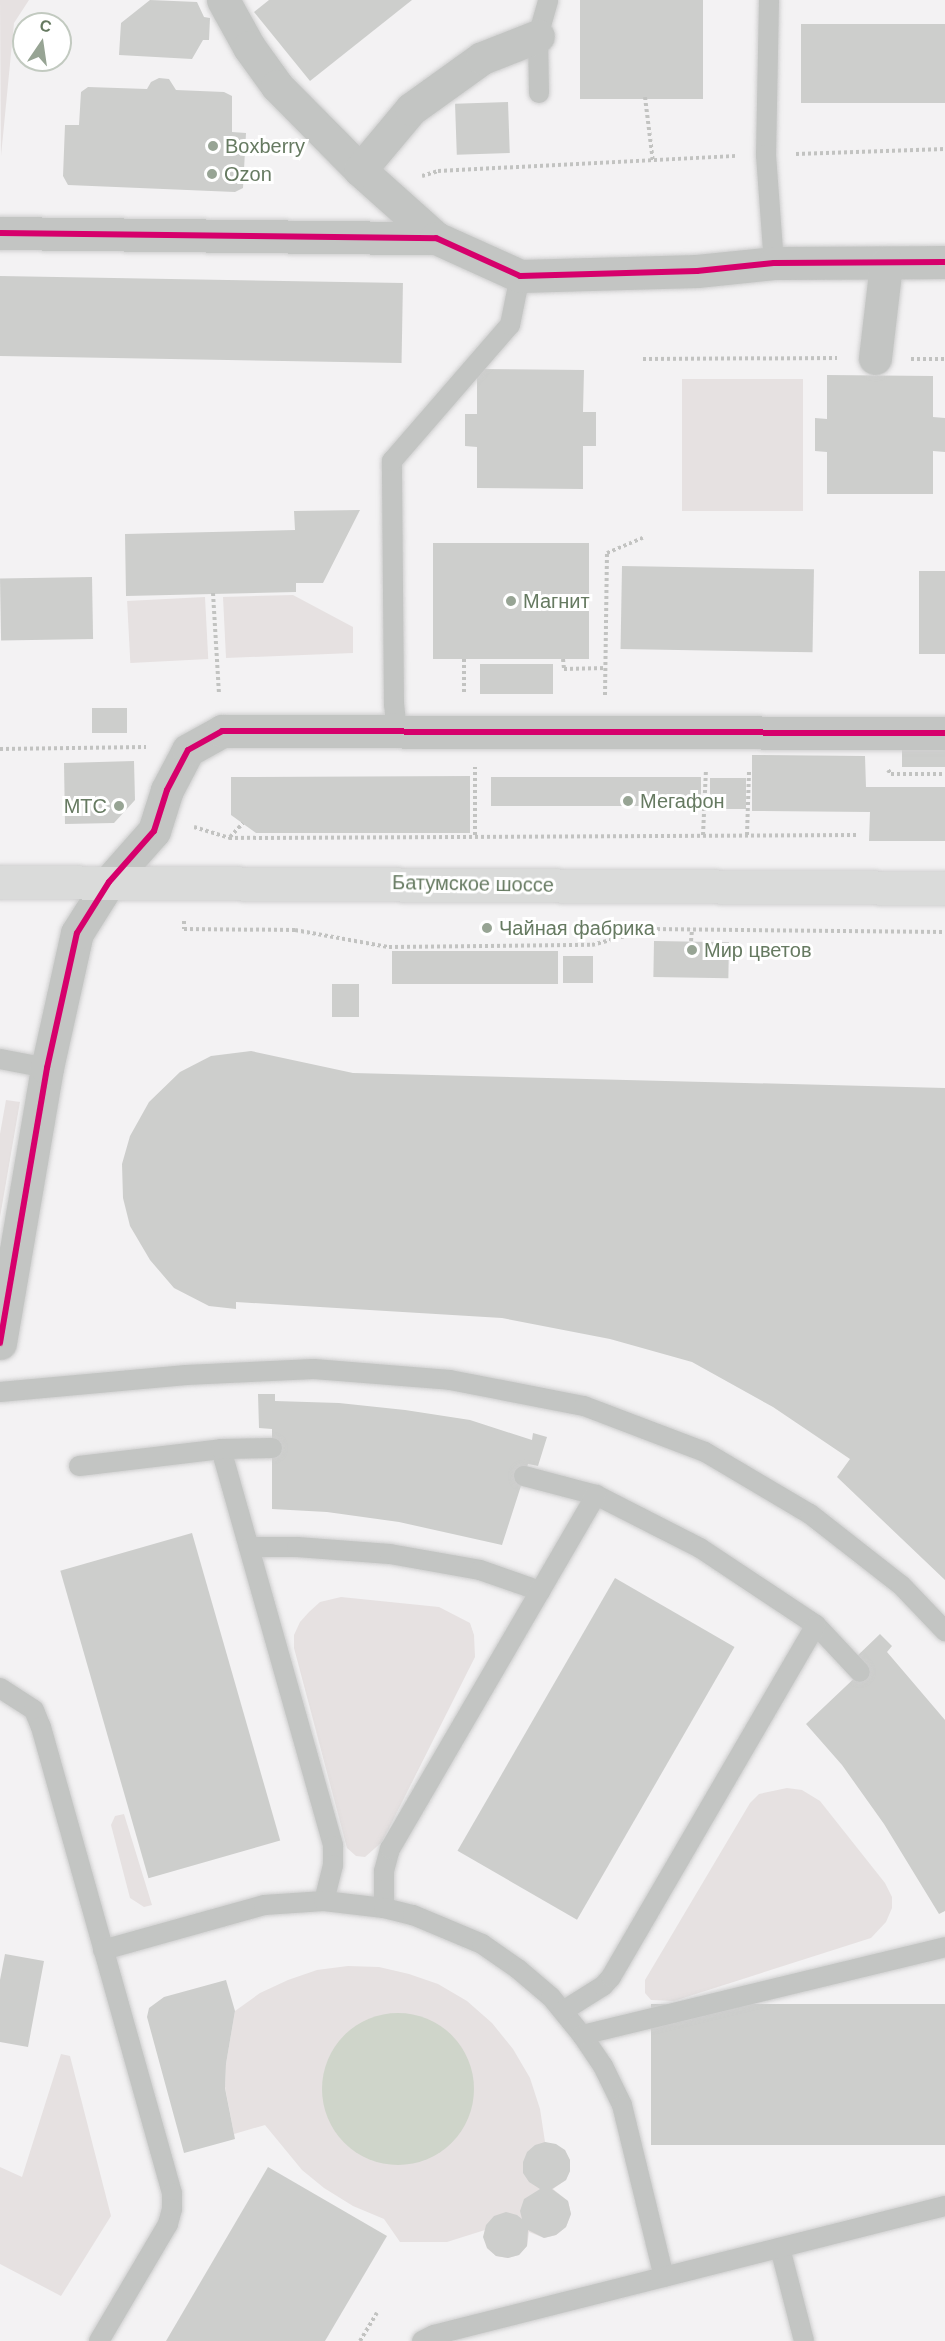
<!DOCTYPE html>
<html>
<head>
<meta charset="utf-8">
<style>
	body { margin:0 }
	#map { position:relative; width:945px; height:2341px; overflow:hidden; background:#f3f2f3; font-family:Helvetica,sans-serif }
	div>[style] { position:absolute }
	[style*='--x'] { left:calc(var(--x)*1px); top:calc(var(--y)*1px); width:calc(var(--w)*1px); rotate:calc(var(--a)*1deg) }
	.green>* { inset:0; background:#e6e1e1; transform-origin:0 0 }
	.water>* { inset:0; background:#cfd5ca }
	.round { border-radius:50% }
	.building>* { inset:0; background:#cdcecc; transform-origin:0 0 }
	.path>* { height:4px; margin-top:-2px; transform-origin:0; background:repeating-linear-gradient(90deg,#c2c3c1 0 3px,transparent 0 6px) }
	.roads { filter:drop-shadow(0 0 2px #cecece) drop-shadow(0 0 2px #cecece) }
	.lane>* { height:20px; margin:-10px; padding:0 10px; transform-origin:10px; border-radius:10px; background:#c3c5c3 }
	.street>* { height:33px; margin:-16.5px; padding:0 16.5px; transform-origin:16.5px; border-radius:16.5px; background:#c3c5c3 }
	.highway>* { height:33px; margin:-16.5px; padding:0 16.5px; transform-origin:16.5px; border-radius:16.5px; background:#dadbda }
	.cycleway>* { height:6px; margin:-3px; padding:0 3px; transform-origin:3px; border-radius:3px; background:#d6006c }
	.dots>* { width:16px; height:16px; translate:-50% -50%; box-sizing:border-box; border:3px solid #fff; border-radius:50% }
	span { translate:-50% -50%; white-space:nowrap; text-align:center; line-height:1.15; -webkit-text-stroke:6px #fff; paint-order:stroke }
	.poi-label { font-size:20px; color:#667a61 }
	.left { translate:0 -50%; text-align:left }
	.right { translate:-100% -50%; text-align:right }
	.street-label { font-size:20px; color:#667a61 }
	.north { position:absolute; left:12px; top:12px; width:60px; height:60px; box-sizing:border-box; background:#fff; border:2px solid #c2cac0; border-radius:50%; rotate:13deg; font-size:16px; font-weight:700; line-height:24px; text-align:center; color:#667a61 }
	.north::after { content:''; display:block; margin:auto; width:21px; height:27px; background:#97a494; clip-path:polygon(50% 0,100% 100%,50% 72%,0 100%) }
</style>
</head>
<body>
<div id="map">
	<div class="green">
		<div style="clip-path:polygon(0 0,29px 0,14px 23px,1px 156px)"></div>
		<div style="left:682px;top:379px;width:121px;height:132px"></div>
		<div style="clip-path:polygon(293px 595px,353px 627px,353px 653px,226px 658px,223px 597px)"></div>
		<div style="left:205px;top:597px;width:62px;height:78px;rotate:87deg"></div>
		<div style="clip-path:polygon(6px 1100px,20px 1102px,0 1217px,0 1134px)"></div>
		<div style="clip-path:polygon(341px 1597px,439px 1607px,470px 1623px,474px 1635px,475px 1657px,382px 1842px,365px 1857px,356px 1856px,347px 1848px,294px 1648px,294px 1635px,300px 1622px,309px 1612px,320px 1602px)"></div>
		<div style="clip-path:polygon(787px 1788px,802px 1790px,820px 1801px,885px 1883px,892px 1897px,892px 1908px,886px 1922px,871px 1938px,674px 2001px,651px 2000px,645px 1993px,645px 1980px,750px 1803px,759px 1794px)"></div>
		<div style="clip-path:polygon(124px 1814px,152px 1905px,144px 1907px,130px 1898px,111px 1825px,115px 1816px)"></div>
		<div style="clip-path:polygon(348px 1966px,379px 1967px,409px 1974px,438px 1984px,467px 2001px,492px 2023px,513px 2049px,530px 2078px,540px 2109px,545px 2142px,565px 2150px,570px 2160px,570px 2171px,566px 2180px,553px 2189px,568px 2201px,571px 2214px,566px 2227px,556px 2235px,544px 2238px,529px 2232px,527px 2246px,519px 2255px,508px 2258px,496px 2256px,487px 2248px,485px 2230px,447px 2242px,400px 2242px,384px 2219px,353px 2206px,324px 2188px,302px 2170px,265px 2125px,234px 2134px,225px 2087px,226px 2064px,235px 2011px,260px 1993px,288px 1980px,317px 1970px)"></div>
		<div style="clip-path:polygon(61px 2054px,70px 2056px,111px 2216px,61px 2296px,0 2264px,0 2167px,22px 2177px)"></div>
	</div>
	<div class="water">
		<div class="round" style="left:322px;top:2013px;width:152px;height:152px"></div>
	</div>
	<div class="building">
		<div style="clip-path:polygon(150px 0,197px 2px,204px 17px,210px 18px,209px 40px,203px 40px,192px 59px,119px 55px,121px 23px)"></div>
		<div style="clip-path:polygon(269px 0,412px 0,310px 81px,254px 12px)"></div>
		<div style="left:580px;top:0;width:123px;height:99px"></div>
		<div style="left:945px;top:24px;width:79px;height:144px;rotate:90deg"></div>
		<div style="clip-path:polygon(159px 78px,169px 79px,176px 90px,224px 92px,232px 96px,232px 132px,246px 133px,243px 188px,235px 192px,68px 185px,63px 176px,65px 125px,79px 125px,81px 92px,88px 87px,147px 89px,151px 82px)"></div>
		<div style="left:508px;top:102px;width:51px;height:53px;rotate:88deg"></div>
		<div style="left:0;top:276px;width:403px;height:80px;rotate:1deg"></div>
		<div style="clip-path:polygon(477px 369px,584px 370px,583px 412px,596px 412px,596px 446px,583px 446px,583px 489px,477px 488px,477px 447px,465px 446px,465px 414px,477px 414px)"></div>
		<div style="clip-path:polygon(827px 375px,933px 376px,933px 417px,945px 418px,945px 452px,933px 451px,933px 494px,827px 494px,827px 452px,815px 451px,815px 418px,827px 419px)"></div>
		<div style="clip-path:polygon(360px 510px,323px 583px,296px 583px,296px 592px,126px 596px,125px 534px,295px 530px,294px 511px)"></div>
		<div style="left:589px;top:543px;width:116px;height:156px;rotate:90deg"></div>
		<div style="left:622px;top:566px;width:192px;height:83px;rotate:1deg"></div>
		<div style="left:919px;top:571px;width:26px;height:83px"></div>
		<div style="left:92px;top:577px;width:62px;height:92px;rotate:89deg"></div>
		<div style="left:480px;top:664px;width:73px;height:30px"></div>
		<div style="left:92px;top:708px;width:35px;height:25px"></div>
		<div style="left:902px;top:748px;width:43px;height:19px"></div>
		<div style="clip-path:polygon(752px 755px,865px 756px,866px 787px,945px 787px,945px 841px,869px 841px,870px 812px,752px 811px)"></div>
		<div style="clip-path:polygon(134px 761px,135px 800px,114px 823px,65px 824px,64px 763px)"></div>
		<div style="clip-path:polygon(470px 776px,470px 833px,256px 833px,231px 815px,231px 777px)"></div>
		<div style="left:491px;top:777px;width:210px;height:29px"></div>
		<div style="left:710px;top:778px;width:36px;height:31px"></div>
		<div style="left:654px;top:941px;width:75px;height:36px;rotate:1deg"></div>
		<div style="left:558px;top:951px;width:33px;height:166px;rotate:90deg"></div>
		<div style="left:563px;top:956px;width:30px;height:27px"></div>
		<div style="left:332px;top:984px;width:27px;height:33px"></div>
		<div style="clip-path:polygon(251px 1051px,353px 1073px,945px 1088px,945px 1580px,837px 1477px,850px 1459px,773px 1407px,692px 1362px,610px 1339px,502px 1318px,236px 1302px,236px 1309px,209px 1306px,174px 1288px,150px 1260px,130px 1226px,123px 1198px,122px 1164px,130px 1136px,149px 1102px,180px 1072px,211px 1056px)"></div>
		<div style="clip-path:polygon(258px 1394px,275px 1394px,275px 1401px,339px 1403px,405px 1410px,470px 1420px,532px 1440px,533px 1433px,547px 1437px,538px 1466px,528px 1464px,502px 1545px,399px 1522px,327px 1512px,272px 1509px,272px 1429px,259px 1428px)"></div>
		<div style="left:192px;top:1533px;width:320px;height:137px;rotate:74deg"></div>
		<div style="left:615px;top:1578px;width:138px;height:315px;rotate:30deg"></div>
		<div style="clip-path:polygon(880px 1634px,892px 1646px,887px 1652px,945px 1720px,945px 1911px,939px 1914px,884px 1824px,842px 1765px,806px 1724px,864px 1669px,855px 1658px)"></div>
		<div style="clip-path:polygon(5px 1954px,44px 1961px,28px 2047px,0 2042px,0 1980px)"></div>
		<div style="clip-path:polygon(226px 1980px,235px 2011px,226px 2064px,225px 2088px,235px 2139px,184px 2153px,147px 2017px,149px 2008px,164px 1997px)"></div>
		<div style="left:945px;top:2004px;width:141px;height:294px;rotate:90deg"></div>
		<div style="clip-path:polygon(545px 2142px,556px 2144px,565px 2150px,570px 2160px,570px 2171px,566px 2180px,552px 2189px,568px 2201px,571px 2214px,566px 2227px,556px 2235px,544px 2238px,528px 2230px,527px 2246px,519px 2255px,508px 2258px,496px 2256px,487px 2248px,483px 2237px,486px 2225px,494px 2216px,506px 2212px,517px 2215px,522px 2219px,520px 2211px,524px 2199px,540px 2189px,529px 2182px,523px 2173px,523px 2162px,527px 2152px,535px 2145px)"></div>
		<div style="clip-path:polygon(268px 2167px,387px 2236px,325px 2341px,166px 2341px)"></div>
	</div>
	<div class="path">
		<div style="--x:645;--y:97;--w:65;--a:83"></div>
		<div style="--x:796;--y:154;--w:149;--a:-1.9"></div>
		<div style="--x:422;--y:176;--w:17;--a:-17"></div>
		<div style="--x:438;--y:171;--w:299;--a:-2.9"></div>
		<div style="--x:643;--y:359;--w:194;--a:-0.3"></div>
		<div style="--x:911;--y:359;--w:34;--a:0"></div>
		<div style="--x:213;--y:593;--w:101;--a:86.6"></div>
		<div style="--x:464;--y:659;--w:36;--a:90"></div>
		<div style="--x:563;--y:659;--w:10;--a:84"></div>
		<div style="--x:564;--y:669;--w:42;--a:-1.4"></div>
		<div style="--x:605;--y:695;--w:142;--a:-89.2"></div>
		<div style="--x:607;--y:553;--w:39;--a:-23"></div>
		<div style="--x:0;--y:749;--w:146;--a:-0.8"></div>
		<div style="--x:888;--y:770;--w:5;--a:53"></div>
		<div style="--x:891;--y:774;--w:54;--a:0"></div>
		<div style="--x:194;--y:827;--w:37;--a:17"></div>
		<div style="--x:229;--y:838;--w:627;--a:-0.27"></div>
		<div style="--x:475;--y:835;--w:68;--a:-90"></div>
		<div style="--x:703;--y:835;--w:65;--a:-87.4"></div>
		<div style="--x:747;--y:835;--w:65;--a:-88.2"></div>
		<div style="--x:230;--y:837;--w:19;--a:-47"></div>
		<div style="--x:184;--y:921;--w:8;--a:90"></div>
		<div style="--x:184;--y:929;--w:111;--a:0.5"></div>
		<div style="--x:295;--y:930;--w:96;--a:10.3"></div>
		<div style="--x:389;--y:947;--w:203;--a:-0.6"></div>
		<div style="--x:592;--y:945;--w:61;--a:-15.2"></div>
		<div style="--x:651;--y:929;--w:294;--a:0.6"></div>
		<div style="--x:691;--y:941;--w:12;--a:-85"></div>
		<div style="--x:360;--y:2341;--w:33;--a:-59"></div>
	</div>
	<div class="roads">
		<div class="lane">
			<div style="--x:769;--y:0;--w:155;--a:91.1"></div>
			<div style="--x:766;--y:155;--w:108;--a:85.8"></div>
			<div style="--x:539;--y:93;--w:57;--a:-91"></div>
			<div style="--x:538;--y:36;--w:37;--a:-74"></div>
			<div style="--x:397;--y:732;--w:28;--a:-96"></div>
			<div style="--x:394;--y:704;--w:243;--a:-90.5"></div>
			<div style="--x:392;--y:461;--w:180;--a:-49.1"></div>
			<div style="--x:510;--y:325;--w:50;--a:-78.5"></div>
			<div style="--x:0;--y:1059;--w:48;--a:10.8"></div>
			<div style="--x:0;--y:1392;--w:187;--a:-5.2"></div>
			<div style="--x:186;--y:1375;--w:128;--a:-2.7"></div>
			<div style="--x:314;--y:1369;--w:136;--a:4.6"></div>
			<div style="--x:450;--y:1380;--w:136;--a:11"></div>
			<div style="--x:584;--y:1406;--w:129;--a:20.8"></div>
			<div style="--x:705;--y:1452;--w:122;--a:30.6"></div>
			<div style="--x:810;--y:1514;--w:115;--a:38"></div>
			<div style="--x:901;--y:1585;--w:64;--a:46.3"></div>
			<div style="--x:221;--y:1449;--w:412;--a:74.2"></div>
			<div style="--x:333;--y:1846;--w:19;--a:90"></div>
			<div style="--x:333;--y:1865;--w:37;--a:104"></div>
			<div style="--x:79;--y:1466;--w:143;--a:-6.8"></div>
			<div style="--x:221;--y:1449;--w:51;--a:-1.1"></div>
			<div style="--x:524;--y:1476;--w:74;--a:14.8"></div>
			<div style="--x:596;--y:1495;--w:117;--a:27"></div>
			<div style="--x:700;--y:1548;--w:139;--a:33.6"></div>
			<div style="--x:816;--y:1625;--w:64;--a:46.9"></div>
			<div style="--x:249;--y:1547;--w:48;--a:0"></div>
			<div style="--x:297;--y:1547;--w:93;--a:4.3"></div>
			<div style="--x:390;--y:1554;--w:91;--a:10.1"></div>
			<div style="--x:480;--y:1570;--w:64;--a:19.3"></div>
			<div style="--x:0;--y:1688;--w:40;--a:32.9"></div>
			<div style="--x:34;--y:1710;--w:18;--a:68"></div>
			<div style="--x:41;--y:1727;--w:484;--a:74.3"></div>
			<div style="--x:172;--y:2193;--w:16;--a:90"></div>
			<div style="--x:172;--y:2209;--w:16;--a:105"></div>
			<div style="--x:168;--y:2224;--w:136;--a:120.5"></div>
			<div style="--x:384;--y:1908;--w:37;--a:-90"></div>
			<div style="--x:384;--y:1871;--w:23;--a:-75"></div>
			<div style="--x:390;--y:1849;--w:410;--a:-59.8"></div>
			<div style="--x:103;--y:1950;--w:167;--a:-15.6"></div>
			<div style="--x:264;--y:1905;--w:60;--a:-3.8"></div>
			<div style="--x:324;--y:1901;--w:60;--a:6.7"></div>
			<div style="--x:384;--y:1908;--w:30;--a:14"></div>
			<div style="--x:413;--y:1915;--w:75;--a:22.8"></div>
			<div style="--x:482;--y:1944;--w:44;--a:34.8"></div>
			<div style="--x:518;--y:1969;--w:43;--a:40.3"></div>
			<div style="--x:551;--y:1997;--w:49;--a:50.8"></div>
			<div style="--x:582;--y:2035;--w:37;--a:56"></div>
			<div style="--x:603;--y:2066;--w:43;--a:64"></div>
			<div style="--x:622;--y:2105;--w:177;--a:76.3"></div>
			<div style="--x:563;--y:2011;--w:47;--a:-32"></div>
			<div style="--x:603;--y:1986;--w:12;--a:-48"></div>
			<div style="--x:611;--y:1977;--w:407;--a:-59.8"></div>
			<div style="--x:582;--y:2035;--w:374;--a:-13.6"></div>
			<div style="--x:780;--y:2248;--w:96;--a:75.5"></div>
			<div style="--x:422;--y:2341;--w:13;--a:-27"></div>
			<div style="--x:434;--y:2335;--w:527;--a:-14.17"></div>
		</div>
		<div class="street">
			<div style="--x:223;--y:0;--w:54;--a:61"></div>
			<div style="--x:249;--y:47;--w:48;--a:54.3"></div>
			<div style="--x:277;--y:86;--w:118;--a:45.3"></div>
			<div style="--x:360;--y:170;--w:102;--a:41.8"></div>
			<div style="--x:360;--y:170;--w:80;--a:-50.1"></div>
			<div style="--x:411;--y:109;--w:87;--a:-35.7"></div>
			<div style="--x:482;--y:58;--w:60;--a:-21.4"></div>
			<div style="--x:0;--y:233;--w:436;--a:0.7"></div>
			<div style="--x:436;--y:238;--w:92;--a:24.3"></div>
			<div style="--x:520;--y:276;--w:177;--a:-1.6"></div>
			<div style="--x:697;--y:271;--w:77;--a:-5.9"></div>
			<div style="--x:774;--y:263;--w:171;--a:-0.3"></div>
			<div style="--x:875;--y:358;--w:95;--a:-83.3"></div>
			<div style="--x:0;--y:1343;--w:279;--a:-80.3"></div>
			<div style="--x:47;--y:1068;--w:138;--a:-77.5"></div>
			<div style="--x:77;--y:933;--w:60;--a:-57.9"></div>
			<div style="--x:109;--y:882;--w:68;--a:-48.6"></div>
			<div style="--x:154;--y:831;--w:43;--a:-72.4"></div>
			<div style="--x:167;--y:790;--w:45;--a:-62.3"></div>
			<div style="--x:188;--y:750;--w:39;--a:-29"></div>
			<div style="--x:222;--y:731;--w:723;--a:0.16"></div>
		</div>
		<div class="highway">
			<div style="--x:0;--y:882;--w:945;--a:0.36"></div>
		</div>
	</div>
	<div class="cycleway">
		<div style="--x:0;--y:233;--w:436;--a:0.7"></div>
		<div style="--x:436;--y:238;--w:92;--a:24.3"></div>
		<div style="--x:520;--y:276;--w:177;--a:-1.6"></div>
		<div style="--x:697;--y:271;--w:77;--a:-5.9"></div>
		<div style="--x:774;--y:263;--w:171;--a:-0.3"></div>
		<div style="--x:0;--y:1343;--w:279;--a:-80.3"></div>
		<div style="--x:47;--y:1068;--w:138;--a:-77.5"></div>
		<div style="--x:77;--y:933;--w:60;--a:-57.9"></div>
		<div style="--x:109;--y:882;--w:68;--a:-48.6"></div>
		<div style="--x:154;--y:831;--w:43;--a:-72.4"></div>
		<div style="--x:167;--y:790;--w:45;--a:-62.3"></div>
		<div style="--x:188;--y:750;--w:39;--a:-29"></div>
		<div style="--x:222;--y:731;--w:723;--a:0.16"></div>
	</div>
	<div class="dots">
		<div style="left:213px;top:146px;background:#97a494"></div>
		<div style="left:212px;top:174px;background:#97a494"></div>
		<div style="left:511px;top:601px;background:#97a494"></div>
		<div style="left:628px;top:801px;background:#97a494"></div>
		<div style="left:119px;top:806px;background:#97a494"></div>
		<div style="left:487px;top:928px;background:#97a494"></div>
		<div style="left:692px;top:950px;background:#97a494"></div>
	</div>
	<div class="poi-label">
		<span class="left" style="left:225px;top:146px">Boxberry</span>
		<span class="left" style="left:224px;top:174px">Ozon</span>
		<span class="left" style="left:523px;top:601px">Магнит</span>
		<span class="left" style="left:640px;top:801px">Мегафон</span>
		<span class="right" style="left:107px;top:806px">МТС</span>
		<span class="left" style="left:499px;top:928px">Чайная фабрика</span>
		<span class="left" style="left:704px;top:950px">Мир цветов</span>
	</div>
	<div class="street-label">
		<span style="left:473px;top:884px;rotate:1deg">Батумское шоссе</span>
	</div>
	<div class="north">С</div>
</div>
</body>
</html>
